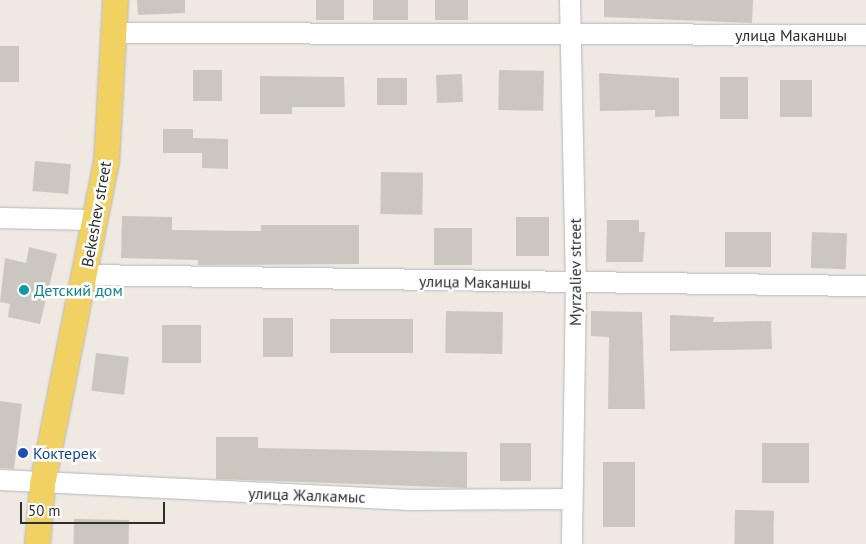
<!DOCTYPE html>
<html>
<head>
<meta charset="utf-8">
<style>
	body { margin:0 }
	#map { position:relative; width:866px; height:544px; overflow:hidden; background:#efe9e1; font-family:"PT Sans",sans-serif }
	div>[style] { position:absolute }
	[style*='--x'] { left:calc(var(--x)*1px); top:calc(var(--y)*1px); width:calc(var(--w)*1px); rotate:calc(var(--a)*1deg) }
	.building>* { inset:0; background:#cbc7bf; transform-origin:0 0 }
	.roads { filter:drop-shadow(0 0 1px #b4b7c1) drop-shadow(0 0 1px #b4b7c1) }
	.minor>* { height:20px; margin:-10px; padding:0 10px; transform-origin:10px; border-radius:10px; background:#fff }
	.major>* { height:25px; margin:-12.5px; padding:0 12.5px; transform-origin:12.5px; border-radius:12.5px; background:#f2d163 }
	.dots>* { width:14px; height:14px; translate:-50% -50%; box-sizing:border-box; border:2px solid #fff; border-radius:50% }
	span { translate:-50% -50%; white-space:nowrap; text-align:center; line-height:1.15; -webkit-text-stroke:5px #fff; paint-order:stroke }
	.street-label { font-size:16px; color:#2e2e2e }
	.culture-label { font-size:16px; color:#0d838f }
	.left { translate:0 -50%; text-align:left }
	.transit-label { font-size:16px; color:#164399 }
	.scale { position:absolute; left:20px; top:502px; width:145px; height:22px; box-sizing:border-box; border:2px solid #2e2e2e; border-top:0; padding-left:6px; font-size:15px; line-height:18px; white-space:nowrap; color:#2e2e2e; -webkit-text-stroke:4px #fff; paint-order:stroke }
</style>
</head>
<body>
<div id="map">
	<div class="building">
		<div style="clip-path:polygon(137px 0,185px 0,185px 13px,138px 15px)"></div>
		<div style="left:316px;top:0;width:28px;height:20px"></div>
		<div style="left:373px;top:0;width:35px;height:20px"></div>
		<div style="left:435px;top:0;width:33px;height:20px"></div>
		<div style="clip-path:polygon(604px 0,753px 0,752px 23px,604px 17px)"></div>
		<div style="left:0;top:46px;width:19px;height:36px"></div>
		<div style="left:193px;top:70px;width:29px;height:31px"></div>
		<div style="left:499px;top:70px;width:45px;height:40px;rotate:1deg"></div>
		<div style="clip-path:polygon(599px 73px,679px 78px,679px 116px,655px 117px,655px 110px,600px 111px)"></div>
		<div style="left:462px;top:74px;width:28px;height:26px;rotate:88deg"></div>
		<div style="clip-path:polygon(260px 76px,344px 77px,345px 107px,292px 107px,292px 114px,260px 114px)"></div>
		<div style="left:748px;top:77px;width:42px;height:28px;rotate:90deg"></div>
		<div style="left:377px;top:78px;width:30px;height:27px"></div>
		<div style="left:812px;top:80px;width:37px;height:32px;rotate:90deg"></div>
		<div style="clip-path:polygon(163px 129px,193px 129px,193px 138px,228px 139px,228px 169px,202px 168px,202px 153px,163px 153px)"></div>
		<div style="left:35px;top:161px;width:36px;height:30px;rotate:5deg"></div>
		<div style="left:381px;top:172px;width:42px;height:42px;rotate:1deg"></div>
		<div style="clip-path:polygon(122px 216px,172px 217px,172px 230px,261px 231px,261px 225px,359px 225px,359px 264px,198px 265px,198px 260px,121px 258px)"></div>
		<div style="left:516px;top:217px;width:33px;height:39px"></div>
		<div style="clip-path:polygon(607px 220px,639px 220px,639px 232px,645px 232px,643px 262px,606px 262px)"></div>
		<div style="left:434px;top:228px;width:38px;height:37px"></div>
		<div style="left:725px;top:232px;width:46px;height:35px"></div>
		<div style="left:812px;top:232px;width:35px;height:36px;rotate:2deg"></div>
		<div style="clip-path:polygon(29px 247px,57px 254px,40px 324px,8px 317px,10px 304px,0 302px,5px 258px,26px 263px)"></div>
		<div style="left:446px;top:311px;width:57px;height:42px;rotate:1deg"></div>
		<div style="clip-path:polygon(591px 311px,642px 312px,645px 409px,608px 409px,609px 337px,591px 336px)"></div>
		<div style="clip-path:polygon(670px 315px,714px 317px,713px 322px,771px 321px,772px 349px,670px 351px)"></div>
		<div style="left:263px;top:318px;width:30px;height:39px"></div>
		<div style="left:413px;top:319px;width:34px;height:83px;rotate:90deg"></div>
		<div style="left:162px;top:325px;width:39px;height:38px"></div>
		<div style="left:96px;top:353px;width:33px;height:38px;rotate:7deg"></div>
		<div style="clip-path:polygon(0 401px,22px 404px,14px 469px,0 468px)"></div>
		<div style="clip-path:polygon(216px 437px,258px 437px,258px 448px,467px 452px,467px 488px,216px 479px)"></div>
		<div style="left:500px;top:443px;width:31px;height:38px"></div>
		<div style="left:762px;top:443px;width:47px;height:40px"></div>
		<div style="left:603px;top:462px;width:32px;height:65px"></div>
		<div style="left:735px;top:510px;width:39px;height:34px;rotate:1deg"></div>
		<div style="left:74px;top:519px;width:55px;height:25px;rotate:1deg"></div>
	</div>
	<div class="roads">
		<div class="minor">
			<div style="--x:570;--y:0;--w:284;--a:88.8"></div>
			<div style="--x:576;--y:284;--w:260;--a:90.9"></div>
			<div style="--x:116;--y:33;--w:750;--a:0.15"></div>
			<div style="--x:0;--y:218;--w:96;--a:1.2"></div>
			<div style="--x:85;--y:275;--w:781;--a:0.81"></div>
			<div style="--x:0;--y:480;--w:411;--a:2.8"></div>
			<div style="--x:411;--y:500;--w:160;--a:-0.4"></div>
		</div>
		<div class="major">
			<div style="--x:37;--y:544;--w:60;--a:-85.2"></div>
			<div style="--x:42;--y:484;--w:328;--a:-78.8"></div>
			<div style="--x:106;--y:162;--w:162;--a:-86.8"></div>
		</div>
	</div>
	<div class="dots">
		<div style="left:24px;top:290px;background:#0f9aa8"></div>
		<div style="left:23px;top:453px;background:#1a4fb4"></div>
	</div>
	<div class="street-label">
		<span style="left:791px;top:35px">улица Маканшы</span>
		<span style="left:96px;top:214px;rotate:-80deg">Bekeshev street</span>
		<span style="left:575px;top:272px;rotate:-90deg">Myrzaliev street</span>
		<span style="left:475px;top:282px;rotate:1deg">улица Маканшы</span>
		<span style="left:307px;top:495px;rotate:2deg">улица Жалкамыс</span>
	</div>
	<div class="culture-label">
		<span class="left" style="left:34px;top:290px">Детский дом</span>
	</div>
	<div class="transit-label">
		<span class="left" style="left:33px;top:453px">Коктерек</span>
	</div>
	<div class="scale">50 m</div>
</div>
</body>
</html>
